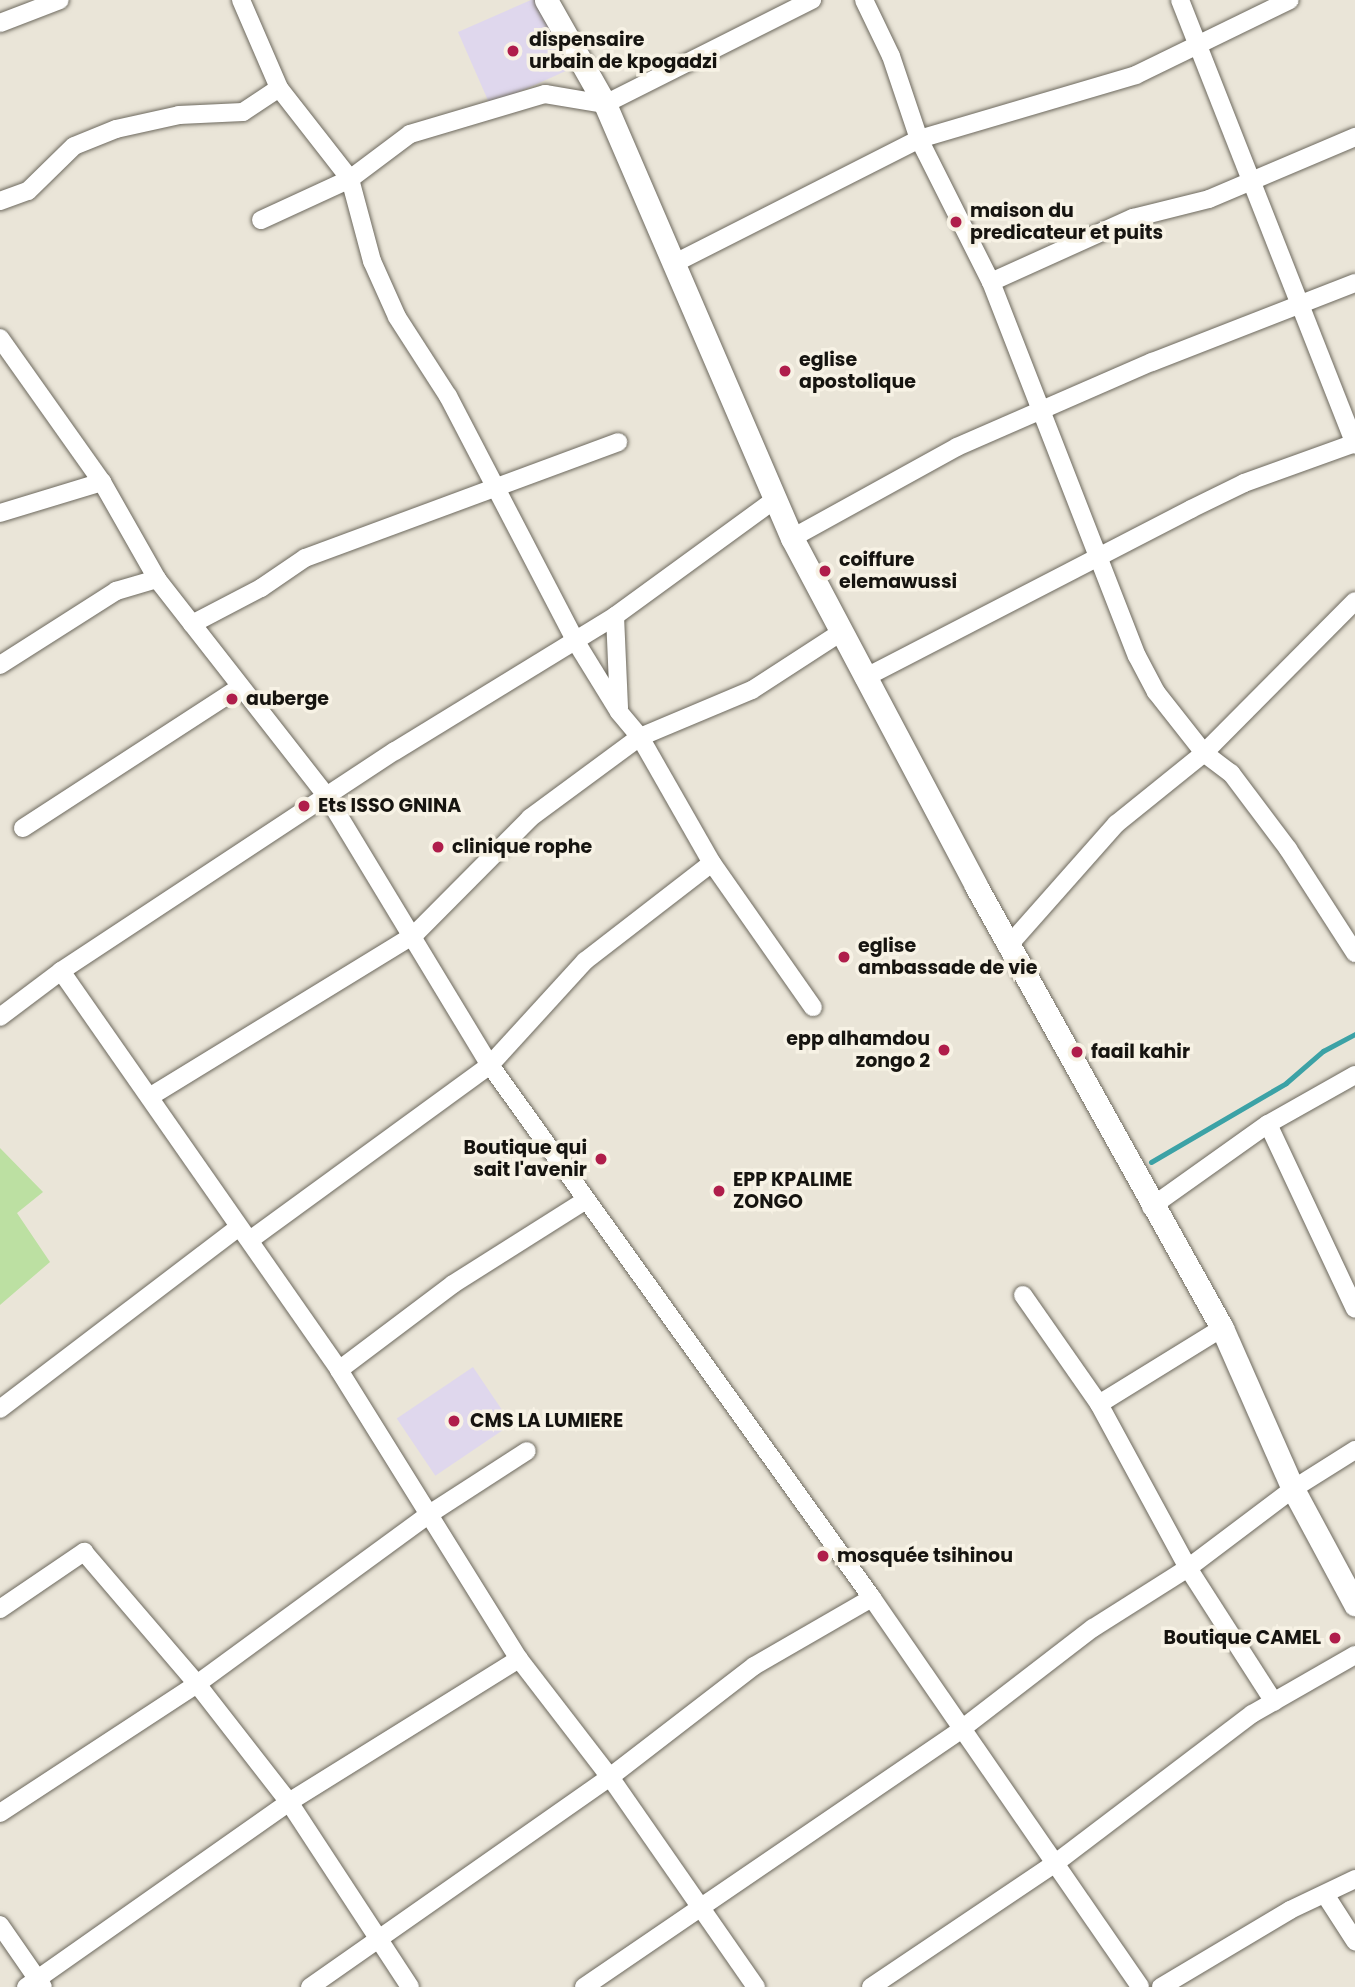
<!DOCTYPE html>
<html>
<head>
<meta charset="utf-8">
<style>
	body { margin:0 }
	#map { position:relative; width:1355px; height:1987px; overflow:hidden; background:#eae5d8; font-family:Poppins,sans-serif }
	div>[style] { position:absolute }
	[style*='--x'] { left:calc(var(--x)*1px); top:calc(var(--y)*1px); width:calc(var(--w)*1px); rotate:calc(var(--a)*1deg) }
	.medical>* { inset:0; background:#dfd7ed; transform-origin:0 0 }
	.green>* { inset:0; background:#bce0a2 }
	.stream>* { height:5px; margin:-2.5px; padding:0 2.5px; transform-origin:2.5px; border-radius:2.5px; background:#3ca2a6 }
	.roads { filter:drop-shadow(0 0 2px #6d695e) drop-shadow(0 0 2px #6d695e) }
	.minor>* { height:18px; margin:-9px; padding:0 9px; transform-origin:9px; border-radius:9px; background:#fff }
	.tertiary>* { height:23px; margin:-11.5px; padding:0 11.5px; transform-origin:11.5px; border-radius:11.5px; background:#fff }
	.dots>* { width:19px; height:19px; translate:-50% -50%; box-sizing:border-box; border:4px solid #f7f2e5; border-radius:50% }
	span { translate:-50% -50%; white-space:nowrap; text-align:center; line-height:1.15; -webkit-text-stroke:7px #f7f2e5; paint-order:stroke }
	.poi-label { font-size:19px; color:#161410; font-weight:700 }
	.left { translate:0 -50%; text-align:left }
	.right { translate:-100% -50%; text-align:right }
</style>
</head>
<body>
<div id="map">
	<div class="medical">
		<div style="clip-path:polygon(531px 0,537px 0,568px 70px,490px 105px,458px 32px)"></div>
		<div style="left:473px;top:1367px;width:69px;height:92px;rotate:56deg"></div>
	</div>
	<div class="green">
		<div style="clip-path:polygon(0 1148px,43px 1192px,17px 1213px,50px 1262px,0 1305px)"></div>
	</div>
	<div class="stream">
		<div style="--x:1151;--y:1162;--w:156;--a:-30.3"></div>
		<div style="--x:1286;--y:1083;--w:49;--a:-40.9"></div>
		<div style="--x:1323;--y:1051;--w:36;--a:-28"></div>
	</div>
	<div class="roads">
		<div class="minor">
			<div style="--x:241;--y:0;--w:96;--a:66.6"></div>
			<div style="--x:279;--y:88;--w:115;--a:52"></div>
			<div style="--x:350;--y:179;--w:85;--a:75"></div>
			<div style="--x:372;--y:261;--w:61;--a:65.9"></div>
			<div style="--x:397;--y:317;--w:94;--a:57.2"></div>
			<div style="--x:448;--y:396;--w:277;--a:62.5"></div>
			<div style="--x:576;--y:642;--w:82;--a:58.4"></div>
			<div style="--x:619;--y:712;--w:33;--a:50"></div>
			<div style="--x:640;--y:737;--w:145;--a:60.3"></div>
			<div style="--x:712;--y:863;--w:176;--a:55"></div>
			<div style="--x:864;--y:0;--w:62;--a:64.3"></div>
			<div style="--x:891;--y:56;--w:88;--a:71.4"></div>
			<div style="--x:919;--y:139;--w:160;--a:63.3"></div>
			<div style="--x:991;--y:282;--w:401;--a:68.7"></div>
			<div style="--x:1137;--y:656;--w:41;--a:62.2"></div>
			<div style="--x:1156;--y:692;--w:78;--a:51.8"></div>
			<div style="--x:1204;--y:753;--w:34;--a:37"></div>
			<div style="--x:1231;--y:773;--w:95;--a:53.1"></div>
			<div style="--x:1288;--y:849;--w:124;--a:57.2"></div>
			<div style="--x:1180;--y:0;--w:478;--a:68.5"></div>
			<div style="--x:0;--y:23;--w:64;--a:-21"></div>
			<div style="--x:0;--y:201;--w:30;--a:-20"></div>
			<div style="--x:28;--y:191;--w:64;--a:-44.4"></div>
			<div style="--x:74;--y:146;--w:45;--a:-22"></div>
			<div style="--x:116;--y:129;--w:65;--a:-12.5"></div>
			<div style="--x:179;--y:115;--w:64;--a:-2.7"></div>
			<div style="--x:243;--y:112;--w:43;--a:-33.7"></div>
			<div style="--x:261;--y:220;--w:98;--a:-24.7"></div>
			<div style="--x:350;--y:179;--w:75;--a:-36.9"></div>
			<div style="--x:410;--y:134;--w:141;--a:-16.5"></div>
			<div style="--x:545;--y:94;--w:61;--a:9.5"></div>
			<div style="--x:605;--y:104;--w:232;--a:-26.7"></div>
			<div style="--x:673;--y:264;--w:276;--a:-26.9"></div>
			<div style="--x:919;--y:139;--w:226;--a:-16.4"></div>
			<div style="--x:1136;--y:75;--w:171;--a:-26"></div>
			<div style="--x:991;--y:282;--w:156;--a:-24.3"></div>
			<div style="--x:1133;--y:218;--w:78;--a:-14"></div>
			<div style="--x:1209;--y:199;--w:159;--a:-23"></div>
			<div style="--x:0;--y:338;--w:176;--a:54.7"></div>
			<div style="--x:102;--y:482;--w:112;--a:60.4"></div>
			<div style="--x:157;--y:579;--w:278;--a:52"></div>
			<div style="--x:328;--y:798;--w:312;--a:58.8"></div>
			<div style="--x:490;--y:1065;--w:656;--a:54.37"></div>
			<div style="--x:872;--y:1598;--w:472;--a:55.4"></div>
			<div style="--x:0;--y:513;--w:107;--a:-16.9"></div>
			<div style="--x:792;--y:538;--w:188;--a:-28.9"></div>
			<div style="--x:957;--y:447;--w:213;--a:-23.6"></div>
			<div style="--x:1152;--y:362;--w:218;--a:-21.3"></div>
			<div style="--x:615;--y:616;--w:92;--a:87.5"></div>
			<div style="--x:192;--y:624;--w:78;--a:-27.6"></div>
			<div style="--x:261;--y:588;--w:53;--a:-34.3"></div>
			<div style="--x:305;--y:558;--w:334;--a:-20.3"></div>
			<div style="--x:0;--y:665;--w:138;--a:-32.5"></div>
			<div style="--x:116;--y:591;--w:43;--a:-16.3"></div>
			<div style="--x:864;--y:678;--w:368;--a:-27.3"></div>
			<div style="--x:1191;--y:509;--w:59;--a:-26.1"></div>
			<div style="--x:1244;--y:483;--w:118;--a:-19.8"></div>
			<div style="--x:23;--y:828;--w:259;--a:-33"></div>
			<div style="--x:1009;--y:945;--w:162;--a:-48.5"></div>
			<div style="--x:1116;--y:824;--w:113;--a:-38.9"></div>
			<div style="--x:1204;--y:753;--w:214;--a:-45.2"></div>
			<div style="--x:61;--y:971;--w:486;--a:55.1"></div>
			<div style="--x:339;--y:1370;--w:340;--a:58.1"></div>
			<div style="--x:519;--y:1659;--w:149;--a:52.4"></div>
			<div style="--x:610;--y:1777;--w:256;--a:55.2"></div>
			<div style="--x:0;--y:1017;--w:76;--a:-37"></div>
			<div style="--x:61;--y:971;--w:400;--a:-33.4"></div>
			<div style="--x:395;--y:751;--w:258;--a:-31.5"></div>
			<div style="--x:615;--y:616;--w:197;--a:-36.1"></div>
			<div style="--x:151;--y:1096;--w:308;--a:-31.5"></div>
			<div style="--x:414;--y:935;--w:165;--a:-45.2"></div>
			<div style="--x:530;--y:818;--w:137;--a:-36.4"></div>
			<div style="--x:640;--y:737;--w:121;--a:-22.8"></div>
			<div style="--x:752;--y:690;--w:108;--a:-33"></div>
			<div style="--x:1268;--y:1124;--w:204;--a:64.8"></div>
			<div style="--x:1151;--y:1207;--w:143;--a:-35.4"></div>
			<div style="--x:1268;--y:1124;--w:100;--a:-29.4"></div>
			<div style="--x:250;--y:1240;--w:297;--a:-36.1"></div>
			<div style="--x:490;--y:1065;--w:141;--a:-47.6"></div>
			<div style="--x:585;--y:961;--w:160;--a:-37.7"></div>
			<div style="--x:1023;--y:1295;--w:133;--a:55.1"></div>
			<div style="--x:1099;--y:1404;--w:187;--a:61.5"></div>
			<div style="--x:1188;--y:1568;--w:159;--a:57.3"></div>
			<div style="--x:339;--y:1370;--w:143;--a:-37"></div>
			<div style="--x:453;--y:1284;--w:157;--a:-32.3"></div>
			<div style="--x:1099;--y:1404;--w:145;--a:-31.7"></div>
			<div style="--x:0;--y:1409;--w:299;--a:-37.3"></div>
			<div style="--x:0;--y:1609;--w:102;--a:-34.2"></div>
			<div style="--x:84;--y:1552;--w:174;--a:49.4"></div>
			<div style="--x:197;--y:1684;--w:150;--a:52.1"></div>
			<div style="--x:289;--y:1802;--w:221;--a:56.8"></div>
			<div style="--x:0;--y:1813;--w:235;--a:-33.2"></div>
			<div style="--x:197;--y:1684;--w:290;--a:-36.2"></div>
			<div style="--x:431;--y:1513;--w:114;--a:-32.9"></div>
			<div style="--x:1326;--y:1896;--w:54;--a:57.2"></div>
			<div style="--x:0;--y:1925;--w:75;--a:55.3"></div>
			<div style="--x:26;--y:1987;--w:322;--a:-35.1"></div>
			<div style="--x:289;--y:1802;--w:271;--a:-31.9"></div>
			<div style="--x:310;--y:1987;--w:366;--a:-35"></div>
			<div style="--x:610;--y:1777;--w:182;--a:-37.6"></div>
			<div style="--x:754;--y:1666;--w:136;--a:-30"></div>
			<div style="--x:584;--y:1987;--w:459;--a:-34.3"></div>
			<div style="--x:963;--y:1728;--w:164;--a:-37.6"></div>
			<div style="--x:1093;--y:1628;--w:112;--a:-32.3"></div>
			<div style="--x:1188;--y:1568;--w:131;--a:-37"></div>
			<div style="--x:1293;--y:1489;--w:73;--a:-32.2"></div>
			<div style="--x:871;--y:1987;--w:224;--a:-33.9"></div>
			<div style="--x:1057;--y:1862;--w:245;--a:-37.2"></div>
			<div style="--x:1252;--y:1714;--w:119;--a:-29.8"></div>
			<div style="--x:1161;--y:1987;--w:150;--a:-30.8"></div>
			<div style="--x:1290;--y:1910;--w:72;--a:-25.5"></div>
		</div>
		<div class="tertiary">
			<div style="--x:546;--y:0;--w:120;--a:60.4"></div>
			<div style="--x:605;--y:104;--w:473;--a:66.7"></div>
			<div style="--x:792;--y:538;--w:394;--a:62.1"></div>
			<div style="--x:976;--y:886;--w:506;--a:60.9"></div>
			<div style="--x:1222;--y:1328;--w:176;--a:66.2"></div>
			<div style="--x:1293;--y:1489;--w:131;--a:61.7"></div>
		</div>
	</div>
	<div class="dots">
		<div style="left:513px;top:51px;background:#af1d4b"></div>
		<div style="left:956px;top:222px;background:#af1d4b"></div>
		<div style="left:785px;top:371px;background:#af1d4b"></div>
		<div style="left:825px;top:571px;background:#af1d4b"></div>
		<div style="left:232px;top:699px;background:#af1d4b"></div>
		<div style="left:304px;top:806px;background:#af1d4b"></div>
		<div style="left:438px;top:847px;background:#af1d4b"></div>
		<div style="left:844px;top:957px;background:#af1d4b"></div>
		<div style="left:944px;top:1050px;background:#af1d4b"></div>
		<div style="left:1077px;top:1052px;background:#af1d4b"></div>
		<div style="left:601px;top:1159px;background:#af1d4b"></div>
		<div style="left:719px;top:1191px;background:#af1d4b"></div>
		<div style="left:454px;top:1421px;background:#af1d4b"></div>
		<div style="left:823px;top:1556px;background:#af1d4b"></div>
		<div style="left:1335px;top:1638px;background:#af1d4b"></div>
	</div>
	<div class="poi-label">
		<span class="left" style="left:529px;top:51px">dispensaire<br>urbain de kpogadzi</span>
		<span class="left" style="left:970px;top:222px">maison du<br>predicateur et puits</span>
		<span class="left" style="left:799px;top:371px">eglise<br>apostolique</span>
		<span class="left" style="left:839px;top:571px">coiffure<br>elemawussi</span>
		<span class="left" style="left:246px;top:699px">auberge</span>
		<span class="left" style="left:318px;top:806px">Ets ISSO GNINA</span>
		<span class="left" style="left:452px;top:847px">clinique rophe</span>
		<span class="left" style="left:858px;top:957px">eglise<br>ambassade de vie</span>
		<span class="right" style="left:930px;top:1050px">epp alhamdou<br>zongo 2</span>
		<span class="left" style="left:1091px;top:1052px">faail kahir</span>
		<span class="right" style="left:587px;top:1159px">Boutique qui<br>sait l'avenir</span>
		<span class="left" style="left:733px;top:1191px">EPP KPALIME<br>ZONGO</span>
		<span class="left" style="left:470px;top:1421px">CMS LA LUMIERE</span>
		<span class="left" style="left:837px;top:1556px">mosquée tsihinou</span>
		<span class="right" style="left:1321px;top:1638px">Boutique CAMEL</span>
	</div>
</div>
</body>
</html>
